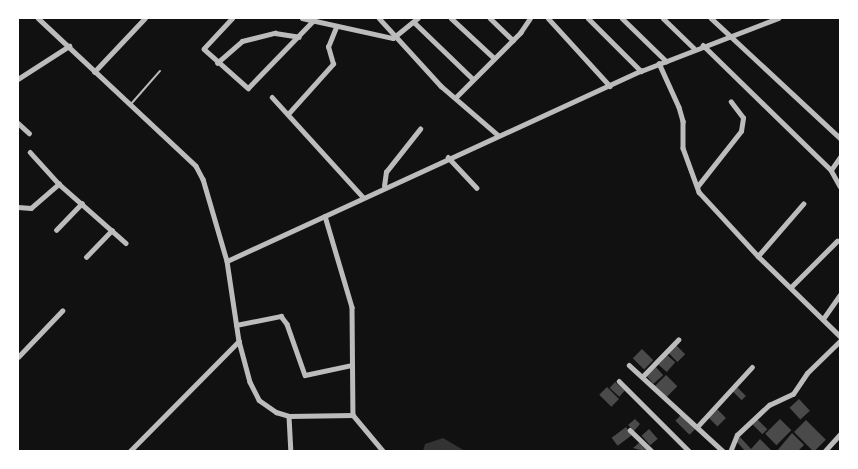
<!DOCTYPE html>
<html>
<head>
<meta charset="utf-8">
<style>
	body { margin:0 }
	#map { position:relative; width:858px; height:469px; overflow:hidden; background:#111; font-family:Figtree,sans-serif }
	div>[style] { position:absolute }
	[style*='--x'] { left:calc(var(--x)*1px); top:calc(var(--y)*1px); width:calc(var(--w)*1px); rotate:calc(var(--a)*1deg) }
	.water>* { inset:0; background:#333 }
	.building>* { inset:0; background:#4a4a4a; transform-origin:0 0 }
	.service>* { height:2px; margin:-1px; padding:0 1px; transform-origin:1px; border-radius:1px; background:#bcbcbc }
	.minor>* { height:4.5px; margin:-2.25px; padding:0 2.25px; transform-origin:2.25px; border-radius:2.25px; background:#bcbcbc }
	span { translate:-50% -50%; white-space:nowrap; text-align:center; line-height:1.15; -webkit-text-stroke:5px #fff; paint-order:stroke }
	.frame { position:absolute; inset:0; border:19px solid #fff; pointer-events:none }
</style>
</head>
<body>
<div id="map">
	<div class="water">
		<div style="clip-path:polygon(443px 438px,465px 451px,423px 451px,425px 444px)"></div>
	</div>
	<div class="building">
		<div style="left:676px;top:345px;width:13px;height:11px;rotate:45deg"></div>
		<div style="left:642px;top:349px;width:16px;height:13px;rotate:45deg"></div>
		<div style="left:667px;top:355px;width:11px;height:13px;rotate:41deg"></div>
		<div style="left:656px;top:367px;width:11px;height:13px;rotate:49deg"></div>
		<div style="left:666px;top:375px;width:16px;height:16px;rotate:45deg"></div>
		<div style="left:615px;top:382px;width:13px;height:8px;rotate:42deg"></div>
		<div style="left:736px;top:386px;width:14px;height:6px;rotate:45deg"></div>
		<div style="left:607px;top:387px;width:17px;height:11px;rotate:45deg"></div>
		<div style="left:799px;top:399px;width:16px;height:13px;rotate:47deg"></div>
		<div style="left:716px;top:408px;width:14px;height:12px;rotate:45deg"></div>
		<div style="left:681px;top:415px;width:20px;height:8px;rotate:45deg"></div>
		<div style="left:756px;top:418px;width:16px;height:7px;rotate:45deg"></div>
		<div style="clip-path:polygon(635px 419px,640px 424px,634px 431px,628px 425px)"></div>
		<div style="left:780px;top:419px;width:16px;height:21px;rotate:45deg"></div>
		<div style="left:806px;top:420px;width:28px;height:17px;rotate:45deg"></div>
		<div style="left:626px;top:427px;width:10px;height:18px;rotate:53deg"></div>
		<div style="left:649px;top:429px;width:13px;height:10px;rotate:48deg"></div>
		<div style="clip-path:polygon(792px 433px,804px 445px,797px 452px,776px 452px)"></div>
		<div style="clip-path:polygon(740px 437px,751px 449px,760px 439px,773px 452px,746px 452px,736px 441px)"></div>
		<div style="clip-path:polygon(640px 442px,648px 450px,647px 452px,633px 448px)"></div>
	</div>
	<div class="service">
		<div style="--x:131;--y:104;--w:44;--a:-48.7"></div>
	</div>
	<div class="minor">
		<div style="--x:38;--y:18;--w:216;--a:43.1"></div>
		<div style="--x:196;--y:166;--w:15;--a:62"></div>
		<div style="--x:203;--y:179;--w:85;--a:73.7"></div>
		<div style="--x:227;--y:261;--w:81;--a:81.5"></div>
		<div style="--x:239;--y:341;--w:42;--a:75"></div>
		<div style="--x:250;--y:382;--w:20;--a:63"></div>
		<div style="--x:259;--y:400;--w:21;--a:35"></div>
		<div style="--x:276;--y:412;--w:14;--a:17"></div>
		<div style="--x:289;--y:416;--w:64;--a:-0.9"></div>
		<div style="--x:353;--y:415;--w:48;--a:50"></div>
		<div style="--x:233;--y:18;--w:42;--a:133.1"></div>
		<div style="--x:204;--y:49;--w:59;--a:41.6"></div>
		<div style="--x:248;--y:88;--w:95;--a:-45.9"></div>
		<div style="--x:302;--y:18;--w:93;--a:12.4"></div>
		<div style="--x:393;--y:38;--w:32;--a:-39"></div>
		<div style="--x:379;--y:18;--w:92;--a:47.6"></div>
		<div style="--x:441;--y:86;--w:75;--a:40.7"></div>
		<div style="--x:451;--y:18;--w:59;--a:42.9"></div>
		<div style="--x:490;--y:18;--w:32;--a:44"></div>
		<div style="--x:548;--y:18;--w:92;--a:47.6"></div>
		<div style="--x:588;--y:18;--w:75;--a:45"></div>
		<div style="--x:622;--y:18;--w:62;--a:44.3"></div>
		<div style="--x:663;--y:18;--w:43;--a:44.1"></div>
		<div style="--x:711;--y:18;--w:176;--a:42.9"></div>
		<div style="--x:414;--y:22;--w:82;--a:44"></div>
		<div style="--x:703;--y:45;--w:179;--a:44.3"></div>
		<div style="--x:831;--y:170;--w:18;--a:61"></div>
		<div style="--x:217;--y:63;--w:33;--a:-41"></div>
		<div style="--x:242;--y:41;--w:34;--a:-14"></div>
		<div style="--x:275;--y:33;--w:24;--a:9"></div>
		<div style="--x:659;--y:63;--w:48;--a:65.6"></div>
		<div style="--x:679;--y:107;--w:15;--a:74"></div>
		<div style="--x:683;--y:121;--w:27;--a:90"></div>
		<div style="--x:683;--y:148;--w:47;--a:70"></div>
		<div style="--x:699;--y:192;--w:87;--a:47.3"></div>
		<div style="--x:758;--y:256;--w:115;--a:44.3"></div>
		<div style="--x:94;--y:72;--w:74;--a:-46.6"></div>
		<div style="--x:18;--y:79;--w:61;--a:-32.9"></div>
		<div style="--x:272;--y:97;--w:135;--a:47.7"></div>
		<div style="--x:456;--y:97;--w:91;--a:-45"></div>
		<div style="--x:520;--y:33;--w:18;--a:-56"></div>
		<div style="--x:289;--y:113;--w:66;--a:-48.1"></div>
		<div style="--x:333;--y:64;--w:18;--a:-106"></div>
		<div style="--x:328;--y:47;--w:22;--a:-68"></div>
		<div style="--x:18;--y:123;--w:15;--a:42"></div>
		<div style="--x:30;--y:152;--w:43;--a:47.8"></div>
		<div style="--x:448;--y:157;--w:42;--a:46.9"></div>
		<div style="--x:831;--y:170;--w:16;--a:-55"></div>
		<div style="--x:384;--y:186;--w:14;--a:-82"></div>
		<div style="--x:386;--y:172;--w:55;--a:-51.7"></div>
		<div style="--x:697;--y:187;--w:71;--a:-51.8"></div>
		<div style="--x:741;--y:131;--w:13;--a:-81"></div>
		<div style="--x:743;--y:118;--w:20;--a:-127"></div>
		<div style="--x:18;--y:207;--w:13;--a:4"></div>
		<div style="--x:31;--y:208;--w:37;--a:-41"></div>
		<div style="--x:59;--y:184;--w:89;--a:41.4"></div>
		<div style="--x:325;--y:216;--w:95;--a:73.5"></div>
		<div style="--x:352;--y:307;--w:108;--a:89.5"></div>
		<div style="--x:56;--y:230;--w:37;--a:-46"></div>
		<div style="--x:758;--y:256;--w:69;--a:-49.1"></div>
		<div style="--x:86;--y:257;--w:37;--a:-46"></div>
		<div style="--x:227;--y:261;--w:456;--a:-24.7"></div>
		<div style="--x:641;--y:71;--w:147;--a:-21.1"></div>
		<div style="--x:791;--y:287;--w:65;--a:-45"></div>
		<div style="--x:823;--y:319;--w:29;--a:-55"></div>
		<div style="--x:236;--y:325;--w:46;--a:-11.3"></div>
		<div style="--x:281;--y:316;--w:10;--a:53"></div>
		<div style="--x:287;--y:324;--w:54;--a:70.6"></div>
		<div style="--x:305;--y:375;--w:48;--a:-12"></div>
		<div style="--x:18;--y:357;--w:64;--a:-46.3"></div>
		<div style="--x:629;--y:365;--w:129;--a:42.5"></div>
		<div style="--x:642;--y:377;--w:52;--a:-45.8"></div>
		<div style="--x:619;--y:381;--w:100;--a:45"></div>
		<div style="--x:289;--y:416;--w:36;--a:87"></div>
		<div style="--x:697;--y:427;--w:81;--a:-47.5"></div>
		<div style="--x:630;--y:430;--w:32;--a:44"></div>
		<div style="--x:129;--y:452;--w:156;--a:-45.3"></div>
		<div style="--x:730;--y:452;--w:18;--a:-68"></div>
		<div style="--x:737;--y:435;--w:44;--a:-43.2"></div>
		<div style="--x:769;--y:405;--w:26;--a:-25"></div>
		<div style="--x:793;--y:394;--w:25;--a:-56"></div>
		<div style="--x:807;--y:373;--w:46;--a:-44.1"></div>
		<div style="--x:824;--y:452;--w:24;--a:-48"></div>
	</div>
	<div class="frame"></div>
</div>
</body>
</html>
